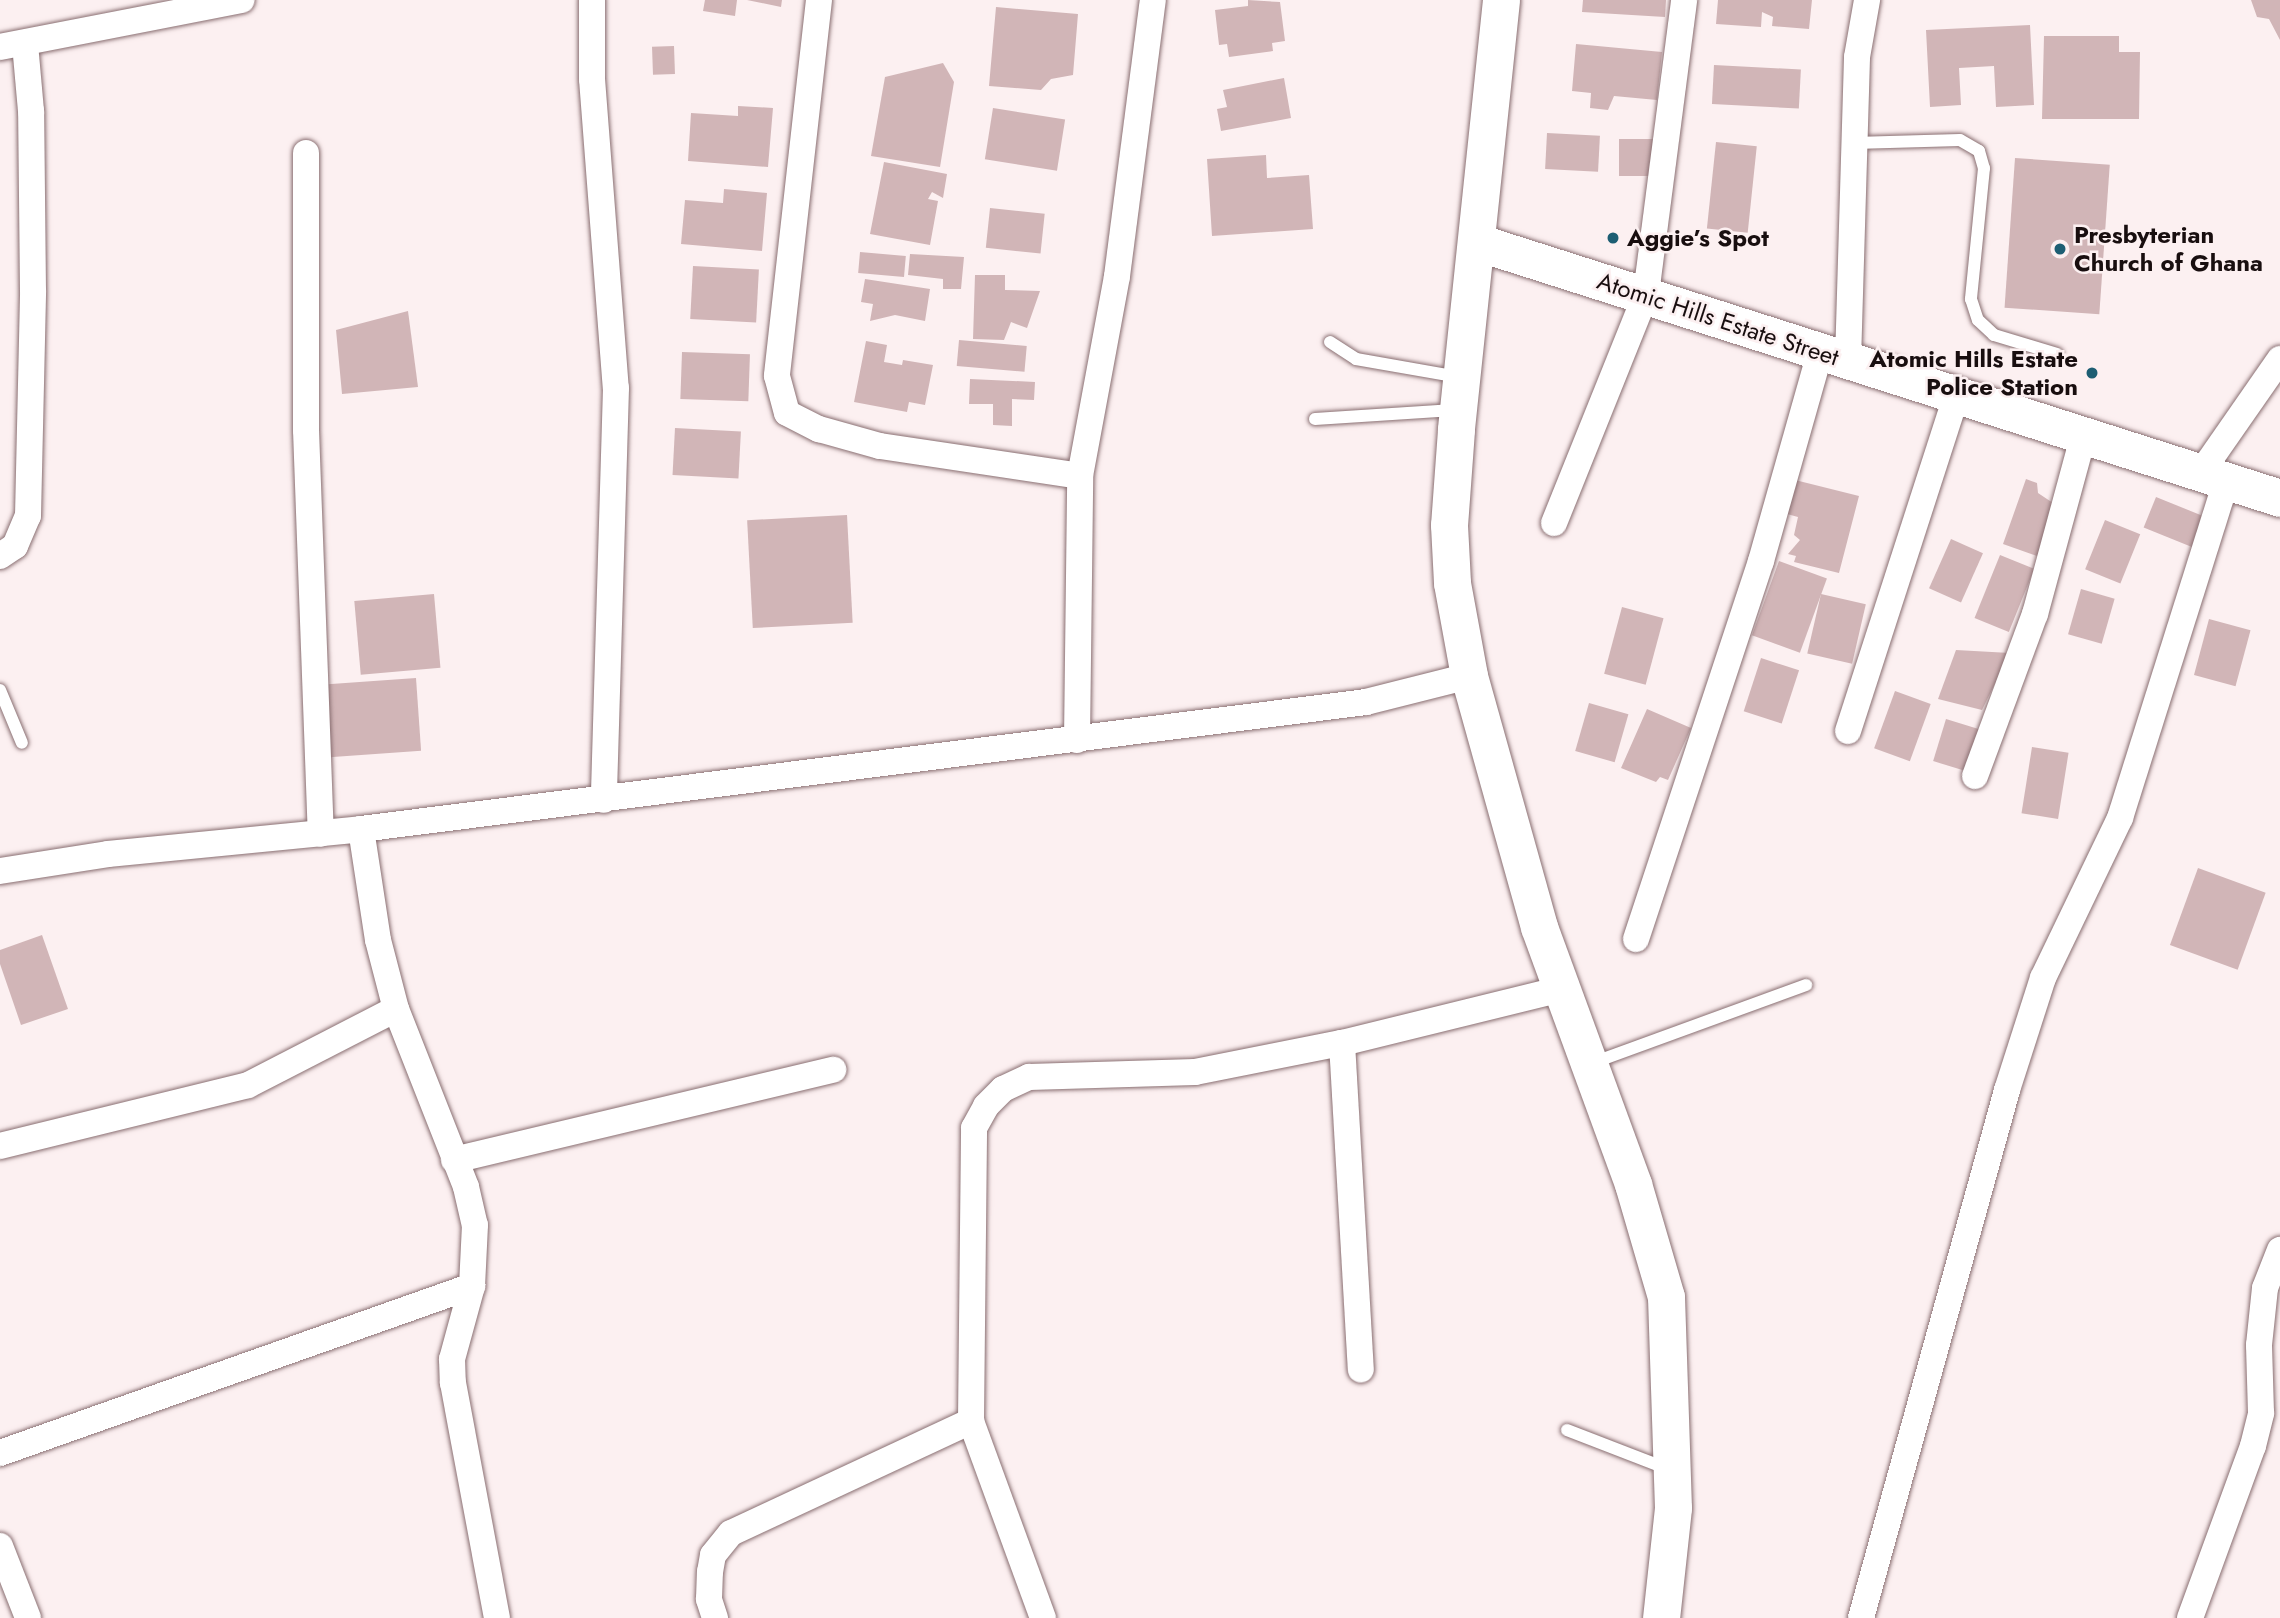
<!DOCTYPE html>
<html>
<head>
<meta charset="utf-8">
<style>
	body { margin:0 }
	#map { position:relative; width:2280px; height:1618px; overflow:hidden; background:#fcf0f1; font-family:Jost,sans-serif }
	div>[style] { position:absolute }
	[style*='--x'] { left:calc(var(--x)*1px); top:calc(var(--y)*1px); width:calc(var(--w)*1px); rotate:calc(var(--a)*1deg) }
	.building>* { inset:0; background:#d1b5b7; transform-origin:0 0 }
	.roads { filter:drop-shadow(0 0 2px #896e71) drop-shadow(0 0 2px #896e71) }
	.lane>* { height:12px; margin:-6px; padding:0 6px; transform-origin:6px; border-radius:6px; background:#fff }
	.street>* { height:26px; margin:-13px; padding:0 13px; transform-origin:13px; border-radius:13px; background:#fff }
	.secondary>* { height:37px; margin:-18.5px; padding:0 18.5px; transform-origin:18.5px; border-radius:18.5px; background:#fff }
	.dots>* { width:19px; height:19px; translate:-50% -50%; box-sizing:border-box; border:4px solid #fcf0f1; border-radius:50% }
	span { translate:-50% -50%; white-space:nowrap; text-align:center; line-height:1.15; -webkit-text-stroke:5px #fcf0f1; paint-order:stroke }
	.poi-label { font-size:24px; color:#180e0f; font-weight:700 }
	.left { translate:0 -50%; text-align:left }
	.right { translate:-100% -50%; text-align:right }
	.street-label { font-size:24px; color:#180e0f }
</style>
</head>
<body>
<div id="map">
	<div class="building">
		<div style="clip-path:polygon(705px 0,737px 0,735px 16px,703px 11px)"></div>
		<div style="clip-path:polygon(747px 0,782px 0,781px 7px)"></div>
		<div style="clip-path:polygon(1248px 0,1280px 2px,1285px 41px,1272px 43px,1273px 51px,1229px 57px,1227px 44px,1219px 45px,1215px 10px,1248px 6px)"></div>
		<div style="clip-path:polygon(1583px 0,1666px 0,1665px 17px,1582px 12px)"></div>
		<div style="clip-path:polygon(1718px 0,1812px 0,1809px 29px,1772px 26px,1773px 17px,1762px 12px,1761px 27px,1716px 24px)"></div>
		<div style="clip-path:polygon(2251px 0,2280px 0,2280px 40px,2269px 19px,2257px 17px)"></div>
		<div style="clip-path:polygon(996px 7px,1078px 14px,1073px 75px,1051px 79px,1041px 90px,989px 86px)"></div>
		<div style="clip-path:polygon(2030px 25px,2034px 105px,1996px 107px,1994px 66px,1959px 68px,1961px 105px,1930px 107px,1926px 30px)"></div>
		<div style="clip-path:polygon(2044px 36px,2119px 36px,2119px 52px,2140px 52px,2139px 119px,2042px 119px)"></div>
		<div style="clip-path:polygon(1576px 44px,1662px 52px,1657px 100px,1614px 96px,1608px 110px,1590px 108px,1591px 93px,1572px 91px)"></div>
		<div style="left:674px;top:46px;width:28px;height:22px;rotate:88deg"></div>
		<div style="clip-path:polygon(943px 63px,954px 82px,940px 167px,871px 156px,885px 77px)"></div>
		<div style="left:1714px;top:65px;width:87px;height:39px;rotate:3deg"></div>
		<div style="clip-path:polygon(1284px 78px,1291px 118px,1221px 131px,1217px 109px,1227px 107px,1223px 90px)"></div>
		<div style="clip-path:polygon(738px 106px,773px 108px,768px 167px,688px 161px,691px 113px,738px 116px)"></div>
		<div style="left:993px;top:108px;width:73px;height:52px;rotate:9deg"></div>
		<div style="left:1547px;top:133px;width:53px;height:36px;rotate:3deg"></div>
		<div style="left:1655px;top:139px;width:37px;height:36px;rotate:90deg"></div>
		<div style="left:1716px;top:142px;width:41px;height:87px;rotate:6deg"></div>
		<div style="clip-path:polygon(1266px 155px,1267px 178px,1309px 175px,1313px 229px,1212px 236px,1207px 159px)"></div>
		<div style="left:2015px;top:158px;width:95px;height:150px;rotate:4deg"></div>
		<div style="clip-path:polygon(884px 162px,947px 174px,943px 198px,932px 192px,928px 199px,938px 201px,930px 245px,870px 234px)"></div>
		<div style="clip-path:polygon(724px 189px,767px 193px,762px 251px,681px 244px,685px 200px,723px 203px)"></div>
		<div style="left:990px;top:208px;width:55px;height:40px;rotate:6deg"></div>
		<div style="left:860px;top:252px;width:46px;height:21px;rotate:5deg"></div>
		<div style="clip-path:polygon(910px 254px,964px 257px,961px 289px,943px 289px,943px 279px,908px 275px)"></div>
		<div style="left:693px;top:266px;width:66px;height:53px;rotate:3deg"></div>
		<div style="clip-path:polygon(975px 275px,1005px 275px,1005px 290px,1040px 291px,1027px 328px,1011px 322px,1004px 340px,973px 339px)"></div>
		<div style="clip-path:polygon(865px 279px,930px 289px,925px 321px,895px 315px,870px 321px,873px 304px,861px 302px)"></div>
		<div style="clip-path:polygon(408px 311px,418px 387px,342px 394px,336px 330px)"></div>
		<div style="left:959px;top:340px;width:68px;height:26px;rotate:5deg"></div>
		<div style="clip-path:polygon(866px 341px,887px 345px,884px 362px,902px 365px,903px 360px,933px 365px,925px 405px,909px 402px,907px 412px,854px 402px)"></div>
		<div style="left:682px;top:352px;width:68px;height:47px;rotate:2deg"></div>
		<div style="clip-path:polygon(970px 379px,1035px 382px,1034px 400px,1012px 399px,1012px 426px,993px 425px,993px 404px,969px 404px)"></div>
		<div style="left:675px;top:428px;width:66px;height:47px;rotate:3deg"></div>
		<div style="clip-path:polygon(2026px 479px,2037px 483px,2038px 493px,2056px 505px,2037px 556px,2003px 544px)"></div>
		<div style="clip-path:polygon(1795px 480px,1859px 496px,1839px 573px,1794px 562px,1796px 556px,1788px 554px,1800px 540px,1794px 535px,1798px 517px,1787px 514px)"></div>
		<div style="left:2156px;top:497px;width:56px;height:33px;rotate:22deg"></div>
		<div style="left:847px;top:515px;width:108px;height:100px;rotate:87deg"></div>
		<div style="left:2105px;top:520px;width:38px;height:53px;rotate:22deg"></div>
		<div style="left:1951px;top:539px;width:35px;height:54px;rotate:24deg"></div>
		<div style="left:2000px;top:555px;width:37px;height:68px;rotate:22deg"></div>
		<div style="left:1779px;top:561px;width:51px;height:79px;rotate:20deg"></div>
		<div style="left:2081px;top:589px;width:35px;height:47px;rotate:16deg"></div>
		<div style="left:434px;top:594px;width:74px;height:80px;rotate:85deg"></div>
		<div style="left:1821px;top:594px;width:46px;height:61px;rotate:13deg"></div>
		<div style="left:1622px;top:607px;width:43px;height:69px;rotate:15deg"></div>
		<div style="left:2209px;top:619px;width:43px;height:58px;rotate:15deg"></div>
		<div style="clip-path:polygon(1956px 650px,2010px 653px,1982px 710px,1938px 699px)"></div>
		<div style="left:1761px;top:658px;width:40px;height:56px;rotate:18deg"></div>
		<div style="left:416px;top:678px;width:73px;height:92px;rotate:86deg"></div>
		<div style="left:1895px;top:691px;width:38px;height:61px;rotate:20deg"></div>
		<div style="left:1589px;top:703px;width:41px;height:50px;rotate:16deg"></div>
		<div style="clip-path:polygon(1647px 709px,1691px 728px,1668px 780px,1660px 777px,1656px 782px,1621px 768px)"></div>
		<div style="left:1946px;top:719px;width:34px;height:44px;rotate:17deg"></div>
		<div style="left:2032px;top:747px;width:37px;height:67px;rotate:9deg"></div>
		<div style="left:2198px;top:868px;width:72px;height:82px;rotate:20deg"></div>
		<div style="clip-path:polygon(42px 935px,68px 1009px,21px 1025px,0 964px,0 950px)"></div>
	</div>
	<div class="roads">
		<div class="lane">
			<div style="--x:1854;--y:143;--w:106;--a:-1.6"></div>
			<div style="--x:1960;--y:140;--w:22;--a:30"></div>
			<div style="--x:1979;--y:151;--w:18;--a:74"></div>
			<div style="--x:1984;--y:168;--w:132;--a:95.7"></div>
			<div style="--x:1971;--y:299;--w:22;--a:72"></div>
			<div style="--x:1978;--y:320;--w:22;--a:43"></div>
			<div style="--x:1994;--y:335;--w:66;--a:16.8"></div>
			<div style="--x:1330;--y:342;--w:31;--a:33"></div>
			<div style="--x:1356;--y:359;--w:105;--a:9.9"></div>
			<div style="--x:1315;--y:419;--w:139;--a:-3.7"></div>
			<div style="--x:0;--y:690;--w:57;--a:67.5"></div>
			<div style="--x:1592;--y:1063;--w:228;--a:-20"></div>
			<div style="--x:1567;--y:1430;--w:108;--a:21.1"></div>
		</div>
		<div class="street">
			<div style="--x:592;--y:0;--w:79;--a:90"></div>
			<div style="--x:592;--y:79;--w:310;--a:85.6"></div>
			<div style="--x:616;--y:388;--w:412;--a:91.7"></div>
			<div style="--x:819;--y:0;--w:378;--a:96.4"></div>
			<div style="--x:777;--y:376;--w:38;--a:75"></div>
			<div style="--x:787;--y:413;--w:36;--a:27"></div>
			<div style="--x:819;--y:429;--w:63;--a:15.6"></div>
			<div style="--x:880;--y:446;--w:202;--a:8.5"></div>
			<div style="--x:0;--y:47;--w:246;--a:-11"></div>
			<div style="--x:306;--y:153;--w:277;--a:90"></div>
			<div style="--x:306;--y:430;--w:404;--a:87.9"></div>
			<div style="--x:1848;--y:361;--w:304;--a:-88.3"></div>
			<div style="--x:1857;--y:57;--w:58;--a:-80"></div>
			<div style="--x:2200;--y:474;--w:140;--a:-55.2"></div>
			<div style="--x:1554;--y:523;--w:247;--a:-68.1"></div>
			<div style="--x:1646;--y:294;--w:296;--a:-82.6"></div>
			<div style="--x:0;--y:556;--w:18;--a:-34"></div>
			<div style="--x:15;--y:546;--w:33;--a:-67"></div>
			<div style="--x:28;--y:516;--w:225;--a:-88.7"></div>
			<div style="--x:33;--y:291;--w:180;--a:-90.6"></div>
			<div style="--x:31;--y:111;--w:67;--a:-95.1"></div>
			<div style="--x:1848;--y:731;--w:352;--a:-72.1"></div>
			<div style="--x:1077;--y:740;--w:264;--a:-89.3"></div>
			<div style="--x:1080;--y:476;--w:203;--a:-79.5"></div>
			<div style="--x:1117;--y:276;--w:278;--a:-82.6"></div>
			<div style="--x:1975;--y:776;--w:173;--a:-69.7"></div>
			<div style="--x:2035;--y:614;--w:183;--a:-74.8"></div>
			<div style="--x:361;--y:829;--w:112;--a:81.3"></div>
			<div style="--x:378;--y:940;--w:71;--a:75.4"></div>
			<div style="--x:396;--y:1009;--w:191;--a:68.5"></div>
			<div style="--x:466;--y:1187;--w:39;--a:77"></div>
			<div style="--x:475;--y:1225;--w:61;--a:92.8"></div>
			<div style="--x:472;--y:1286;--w:76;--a:105.3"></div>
			<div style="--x:452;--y:1359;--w:24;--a:88"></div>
			<div style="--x:453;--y:1383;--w:239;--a:79.4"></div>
			<div style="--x:0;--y:871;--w:109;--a:-8.9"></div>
			<div style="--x:108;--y:854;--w:254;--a:-5.6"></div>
			<div style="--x:361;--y:829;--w:1013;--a:-7.2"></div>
			<div style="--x:1366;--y:702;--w:106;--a:-14.2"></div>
			<div style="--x:1636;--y:939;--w:398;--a:-71.7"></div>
			<div style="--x:1761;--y:561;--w:217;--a:-74.2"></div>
			<div style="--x:1342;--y:1043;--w:327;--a:86.7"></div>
			<div style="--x:0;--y:1146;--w:255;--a:-13.8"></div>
			<div style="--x:248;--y:1085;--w:166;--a:-27.2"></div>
			<div style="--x:454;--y:1160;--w:390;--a:-13.4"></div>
			<div style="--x:0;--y:1453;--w:501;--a:-19.48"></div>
			<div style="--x:0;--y:1546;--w:77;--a:68.7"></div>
			<div style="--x:715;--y:1618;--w:20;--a:-108"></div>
			<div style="--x:709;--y:1599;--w:27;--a:-88"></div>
			<div style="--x:710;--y:1572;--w:17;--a:-80"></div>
			<div style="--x:713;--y:1555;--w:28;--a:-51"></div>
			<div style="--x:731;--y:1533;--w:265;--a:-25"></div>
			<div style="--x:1043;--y:1618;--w:210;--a:-110.1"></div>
			<div style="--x:971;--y:1421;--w:293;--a:-89.4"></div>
			<div style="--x:974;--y:1128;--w:25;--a:-61"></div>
			<div style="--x:986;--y:1106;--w:24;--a:-45"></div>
			<div style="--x:1003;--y:1089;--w:29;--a:-25"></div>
			<div style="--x:1029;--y:1077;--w:166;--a:-1.7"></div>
			<div style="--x:1195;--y:1072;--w:150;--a:-11.2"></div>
			<div style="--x:1342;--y:1043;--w:222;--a:-13.8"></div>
			<div style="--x:1861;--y:1618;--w:548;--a:-74.54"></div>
			<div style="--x:2007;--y:1090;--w:118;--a:-72.2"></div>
			<div style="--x:2043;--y:978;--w:178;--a:-64.3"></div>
			<div style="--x:2120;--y:818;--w:353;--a:-72.5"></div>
			<div style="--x:2190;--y:1618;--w:183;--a:-69.9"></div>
			<div style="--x:2253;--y:1446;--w:34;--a:-76"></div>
			<div style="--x:2261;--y:1413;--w:68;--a:-91.7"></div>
			<div style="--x:2259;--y:1345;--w:57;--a:-84"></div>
			<div style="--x:2265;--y:1288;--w:41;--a:-68.5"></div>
		</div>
		<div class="secondary">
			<div style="--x:1501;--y:0;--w:432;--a:96"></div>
			<div style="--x:1456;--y:430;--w:95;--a:94.2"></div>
			<div style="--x:1449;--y:525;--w:58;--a:87"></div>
			<div style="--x:1452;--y:583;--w:95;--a:79.6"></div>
			<div style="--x:1469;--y:676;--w:261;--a:74.4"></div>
			<div style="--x:1539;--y:927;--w:274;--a:69.9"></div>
			<div style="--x:1633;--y:1184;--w:118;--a:73.7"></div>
			<div style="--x:1666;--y:1297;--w:211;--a:88.1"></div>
			<div style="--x:1673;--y:1508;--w:111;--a:96.2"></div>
			<div style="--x:1477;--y:242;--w:843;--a:17.68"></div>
		</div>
	</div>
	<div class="dots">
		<div style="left:1613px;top:238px;background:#1d5e73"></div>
		<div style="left:2060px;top:249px;background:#1d5e73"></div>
		<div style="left:2092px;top:373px;background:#1d5e73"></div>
	</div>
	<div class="poi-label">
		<span class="left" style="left:2074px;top:249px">Presbyterian<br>Church of Ghana</span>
		<span class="left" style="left:1627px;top:238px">Aggie’s Spot</span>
		<span class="right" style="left:2078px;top:373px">Atomic Hills Estate<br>Police Station</span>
	</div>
	<div class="street-label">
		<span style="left:1718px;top:319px;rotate:18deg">Atomic Hills Estate Street</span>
	</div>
</div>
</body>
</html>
